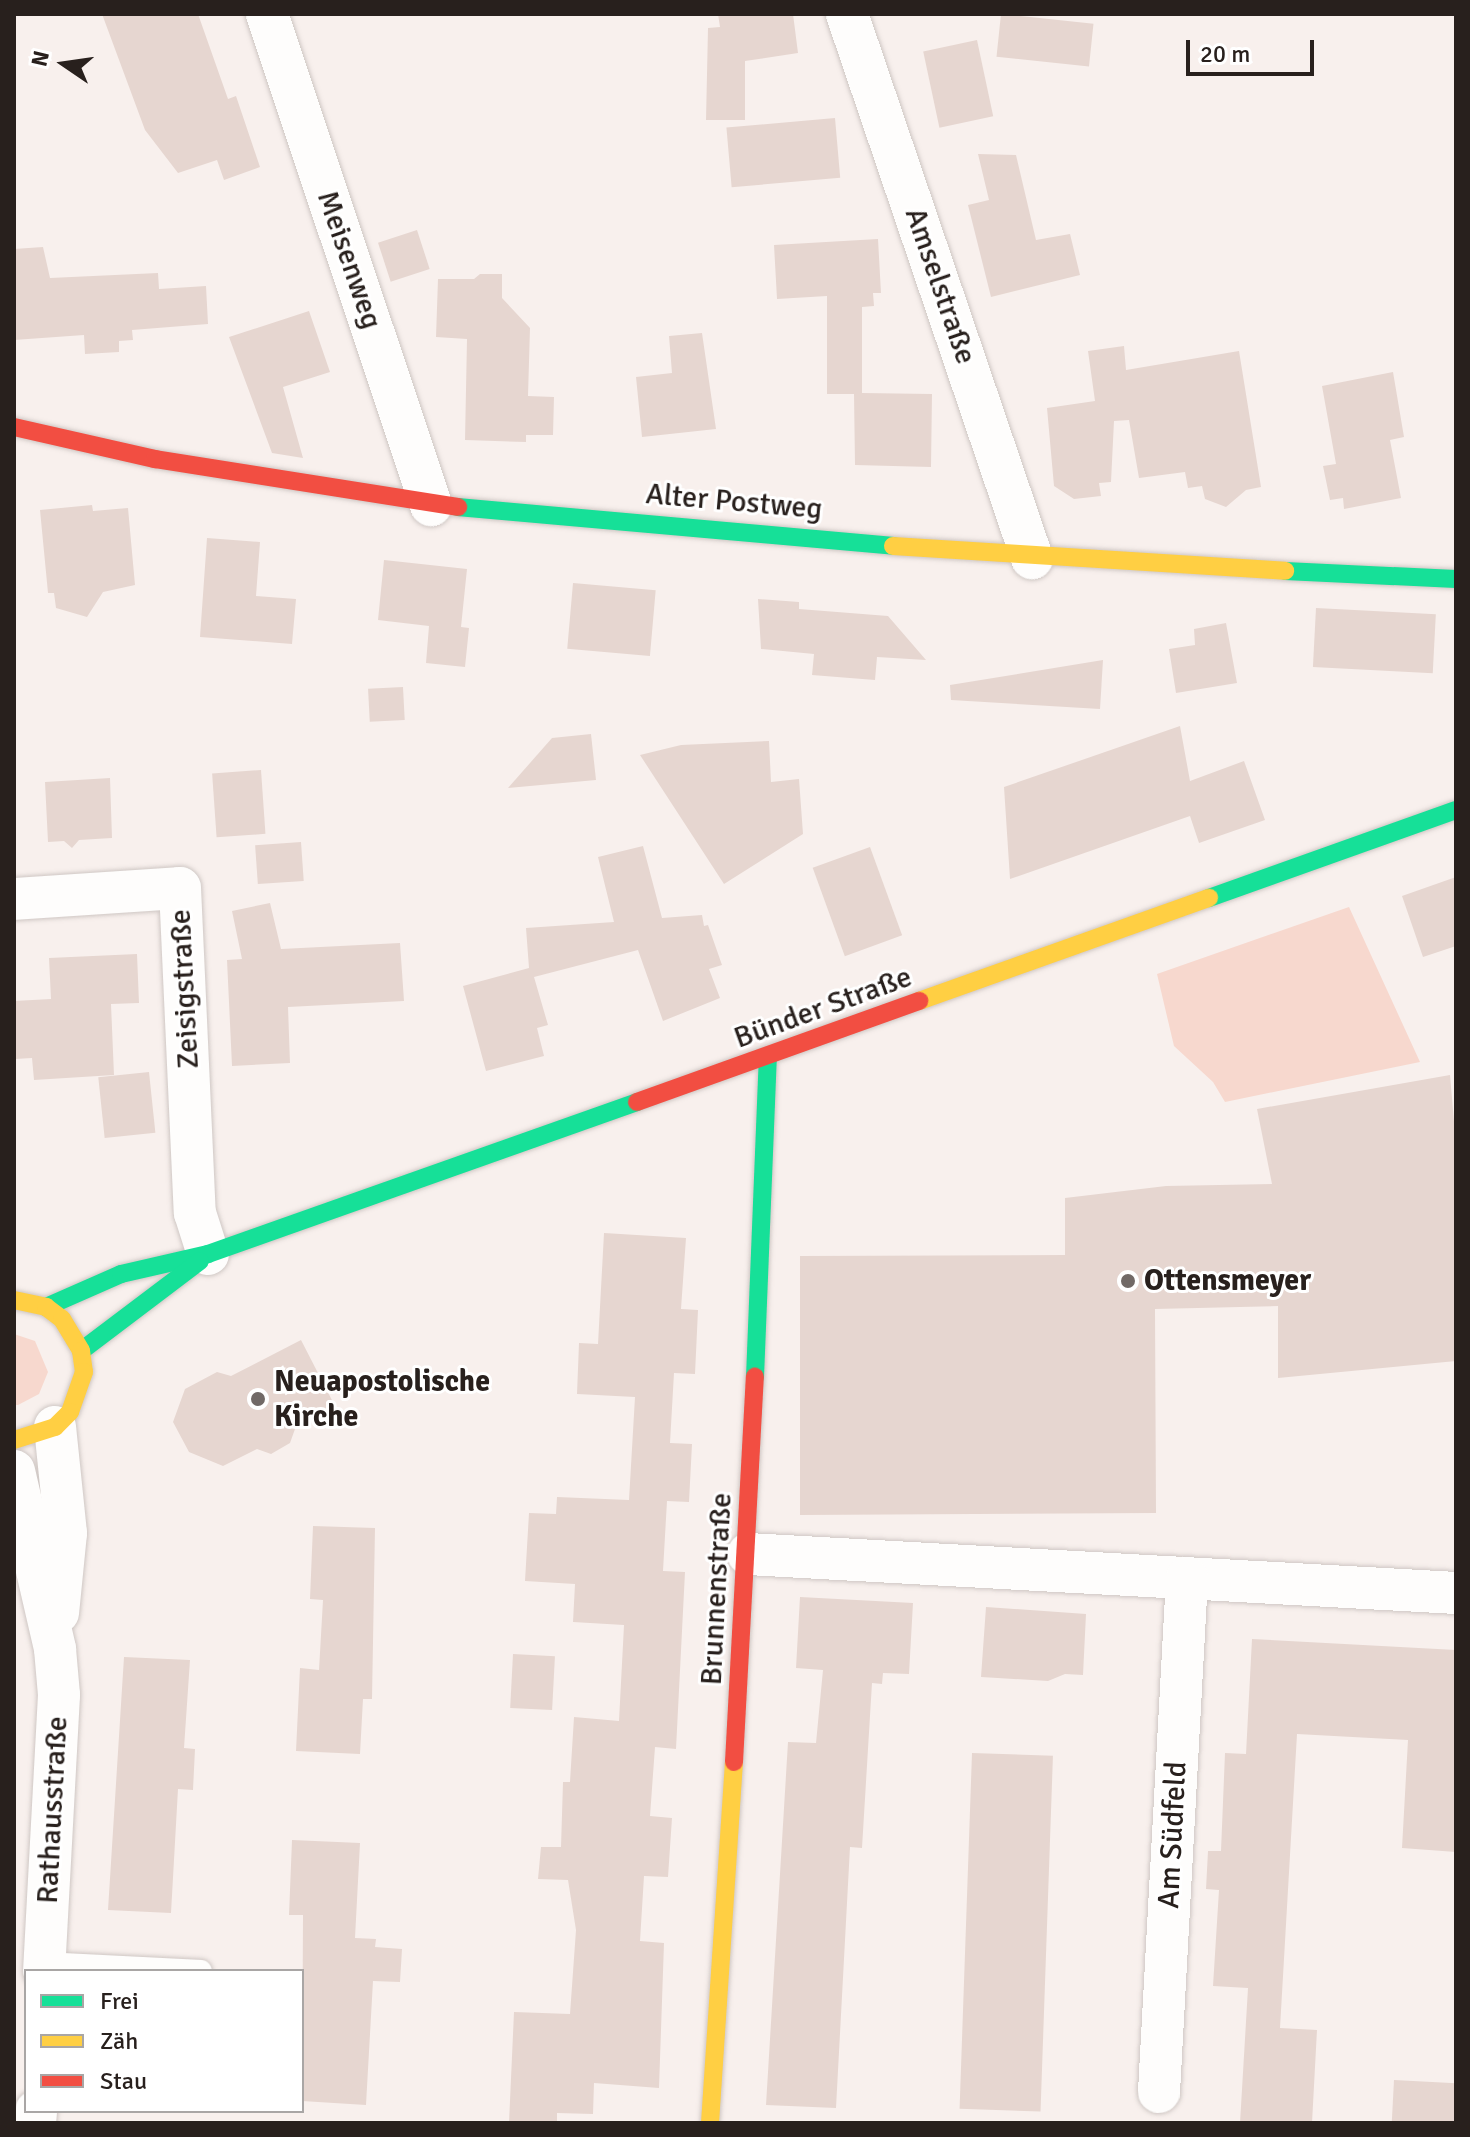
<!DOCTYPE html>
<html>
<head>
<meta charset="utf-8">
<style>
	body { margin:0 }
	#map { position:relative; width:1470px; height:2137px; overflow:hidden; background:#f8f0ed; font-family:Signika,sans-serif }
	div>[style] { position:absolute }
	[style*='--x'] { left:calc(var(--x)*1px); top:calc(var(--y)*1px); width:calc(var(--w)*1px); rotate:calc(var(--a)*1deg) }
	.green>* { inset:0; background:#f7d8ce }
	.building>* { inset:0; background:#e6d6d0; transform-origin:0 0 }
	.roads { filter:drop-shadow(0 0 2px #cfc7c4) drop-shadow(0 0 2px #cfc7c4) }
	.lane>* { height:22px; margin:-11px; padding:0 11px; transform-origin:11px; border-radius:11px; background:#fefdfc }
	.street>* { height:42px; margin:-21px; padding:0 21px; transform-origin:21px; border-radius:21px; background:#fefdfc }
	.fast>* { height:18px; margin:-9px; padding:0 9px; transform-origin:9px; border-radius:9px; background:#16e098 }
	.slow>* { height:18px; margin:-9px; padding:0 9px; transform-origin:9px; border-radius:9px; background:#ffcf43 }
	.jam>* { height:18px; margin:-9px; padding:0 9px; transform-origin:9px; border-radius:9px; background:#f24e42 }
	.dots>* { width:22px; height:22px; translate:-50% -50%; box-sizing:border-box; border:4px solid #fff; border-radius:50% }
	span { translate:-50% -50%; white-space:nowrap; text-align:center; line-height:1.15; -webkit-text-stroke:6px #fff; paint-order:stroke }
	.street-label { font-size:30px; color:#28201d }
	.poi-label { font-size:30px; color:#28201d; font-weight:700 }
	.left { translate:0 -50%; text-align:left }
	.frame { position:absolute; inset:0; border:16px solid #28201d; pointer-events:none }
	.legend { position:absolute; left:24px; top:1969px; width:280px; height:144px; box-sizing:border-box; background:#fff; border:2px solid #a9a6a5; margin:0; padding:10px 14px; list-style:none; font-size:24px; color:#28201d }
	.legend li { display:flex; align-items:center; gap:16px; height:40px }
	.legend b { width:40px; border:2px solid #a9a6a5 }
	.north { position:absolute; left:24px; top:24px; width:80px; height:80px; -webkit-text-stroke:6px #fff; paint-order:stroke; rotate:283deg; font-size:22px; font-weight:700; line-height:32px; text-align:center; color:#28201d }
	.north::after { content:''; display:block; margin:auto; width:28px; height:36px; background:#28201d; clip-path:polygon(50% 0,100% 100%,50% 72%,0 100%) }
	.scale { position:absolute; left:1186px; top:40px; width:128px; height:36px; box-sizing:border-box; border:4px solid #28201d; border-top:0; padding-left:10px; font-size:24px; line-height:28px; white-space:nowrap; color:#28201d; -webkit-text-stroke:6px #fff; paint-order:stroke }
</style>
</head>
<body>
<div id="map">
	<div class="green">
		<div style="clip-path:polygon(1349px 907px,1420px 1062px,1225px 1102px,1213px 1082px,1174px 1046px,1157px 974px)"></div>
		<div style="clip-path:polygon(14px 1334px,35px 1341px,48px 1372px,39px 1394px,18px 1405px,14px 1405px)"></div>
	</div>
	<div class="building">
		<div style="clip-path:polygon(102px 14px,198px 14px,228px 99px,236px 96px,260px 167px,224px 180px,217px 160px,178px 173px,145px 130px)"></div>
		<div style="clip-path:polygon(718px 14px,793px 14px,798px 53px,745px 61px,745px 120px,706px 120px,708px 28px,720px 27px)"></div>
		<div style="left:1001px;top:14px;width:93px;height:43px;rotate:6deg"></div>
		<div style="left:977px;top:40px;width:78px;height:55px;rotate:78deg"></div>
		<div style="left:835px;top:118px;width:60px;height:109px;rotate:85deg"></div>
		<div style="clip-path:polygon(978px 154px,1016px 155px,1036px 240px,1070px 234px,1080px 275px,991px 297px,968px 205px,989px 200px)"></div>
		<div style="left:417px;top:230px;width:41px;height:41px;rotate:72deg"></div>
		<div style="clip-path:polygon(878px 239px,881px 293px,873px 293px,874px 306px,862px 307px,862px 393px,932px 394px,931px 467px,855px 465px,854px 394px,827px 394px,827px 296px,777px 299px,774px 245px)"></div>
		<div style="clip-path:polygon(43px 247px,50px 278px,158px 273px,159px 289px,206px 286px,208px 324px,132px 330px,133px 340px,119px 341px,119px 352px,85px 354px,84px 335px,14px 340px,14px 249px)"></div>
		<div style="clip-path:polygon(480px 274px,502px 274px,502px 298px,530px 328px,528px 396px,554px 397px,553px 435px,526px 435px,526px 442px,465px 440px,467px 339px,436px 337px,438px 279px,474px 279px)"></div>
		<div style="clip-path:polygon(309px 311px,330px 372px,283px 387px,303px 458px,272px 453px,229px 337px)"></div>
		<div style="clip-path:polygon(702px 333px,716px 429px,642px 437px,636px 377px,672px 373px,669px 336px)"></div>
		<div style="clip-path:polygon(1124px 346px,1126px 370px,1239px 351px,1261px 487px,1246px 490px,1226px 507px,1205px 499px,1202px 486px,1188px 488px,1185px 472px,1139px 478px,1129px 420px,1114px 421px,1111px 482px,1099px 483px,1101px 496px,1074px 499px,1054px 486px,1047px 408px,1095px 401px,1088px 351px)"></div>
		<div style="clip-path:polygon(1393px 372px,1404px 437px,1390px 440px,1401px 498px,1344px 509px,1343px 498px,1330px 500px,1323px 466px,1336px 464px,1322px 386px)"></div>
		<div style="clip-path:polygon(92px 505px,93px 511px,128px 508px,135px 585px,103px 592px,87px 617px,56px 608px,54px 593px,48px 593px,40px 510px)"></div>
		<div style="clip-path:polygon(207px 538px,260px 542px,256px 596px,296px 599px,292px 644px,200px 637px)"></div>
		<div style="clip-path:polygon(384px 560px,467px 569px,461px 627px,469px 628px,465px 667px,426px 663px,429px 626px,378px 620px)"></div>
		<div style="left:573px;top:583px;width:83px;height:66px;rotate:5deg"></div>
		<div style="clip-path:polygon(758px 599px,799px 602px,799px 609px,888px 616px,926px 660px,877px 657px,875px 680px,812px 675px,814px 654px,761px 649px)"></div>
		<div style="left:1316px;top:608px;width:120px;height:59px;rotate:3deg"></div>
		<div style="clip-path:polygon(1226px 623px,1237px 683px,1176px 693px,1169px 649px,1195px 645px,1194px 629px)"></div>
		<div style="clip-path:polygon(1103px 660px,1100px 709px,951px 700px,950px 685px)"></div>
		<div style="left:403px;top:687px;width:33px;height:35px;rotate:87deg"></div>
		<div style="clip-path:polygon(1180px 726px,1190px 781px,1244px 761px,1265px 820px,1199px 843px,1190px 816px,1010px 879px,1004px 787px)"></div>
		<div style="clip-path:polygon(591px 734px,596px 780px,508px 788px,552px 738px)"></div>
		<div style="clip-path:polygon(769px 741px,771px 782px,799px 779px,803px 834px,724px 884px,640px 755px,681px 745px)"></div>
		<div style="left:261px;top:770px;width:64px;height:49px;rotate:86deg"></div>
		<div style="clip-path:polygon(110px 778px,112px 838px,79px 840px,72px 848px,64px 841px,48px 842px,45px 782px)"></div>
		<div style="left:301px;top:842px;width:39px;height:46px;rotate:86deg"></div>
		<div style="clip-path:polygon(643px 846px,662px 918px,702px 915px,704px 926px,708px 925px,722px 965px,709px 969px,720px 998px,663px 1021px,638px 950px,534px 977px,548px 1025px,537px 1028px,544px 1056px,486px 1071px,463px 986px,529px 968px,526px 928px,614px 922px,598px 857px)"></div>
		<div style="left:870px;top:847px;width:94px;height:61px;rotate:70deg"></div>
		<div style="clip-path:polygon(1456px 877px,1456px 946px,1423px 957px,1402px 896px)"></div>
		<div style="clip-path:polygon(270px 903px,281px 949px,400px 943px,404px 1001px,288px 1007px,290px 1063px,232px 1066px,227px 960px,242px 959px,232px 911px)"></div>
		<div style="clip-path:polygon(137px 954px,139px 1003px,111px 1004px,114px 1075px,34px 1080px,32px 1058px,15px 1059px,14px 1001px,51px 999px,49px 958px)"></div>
		<div style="left:149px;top:1072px;width:61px;height:51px;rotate:84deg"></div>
		<div style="clip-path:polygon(1450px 1075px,1456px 1145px,1456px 1361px,1278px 1378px,1278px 1306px,1155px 1309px,1156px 1513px,800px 1515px,800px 1256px,1065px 1255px,1065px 1198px,1166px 1186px,1272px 1184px,1257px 1109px)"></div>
		<div style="clip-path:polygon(604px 1233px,686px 1238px,681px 1309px,698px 1310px,695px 1374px,674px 1373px,670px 1443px,692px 1444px,689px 1502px,667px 1501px,663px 1571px,685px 1572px,676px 1749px,655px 1747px,650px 1816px,672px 1818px,668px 1877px,644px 1876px,640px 1941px,664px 1943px,659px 2088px,594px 2083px,593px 2114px,557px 2113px,557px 2123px,509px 2123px,514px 2012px,570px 2014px,576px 1930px,568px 1880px,538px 1879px,541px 1847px,561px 1847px,563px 1782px,570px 1782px,574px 1717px,619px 1721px,624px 1625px,573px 1622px,575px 1584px,525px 1581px,529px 1513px,556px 1514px,557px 1497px,629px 1500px,635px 1397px,577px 1394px,579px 1343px,598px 1344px)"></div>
		<div style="clip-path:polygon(301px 1340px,336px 1408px,295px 1429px,290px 1443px,271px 1454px,257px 1449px,223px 1466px,189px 1452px,173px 1422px,185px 1389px,217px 1372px,231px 1376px)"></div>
		<div style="clip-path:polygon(313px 1526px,375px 1528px,372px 1699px,363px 1699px,360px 1754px,296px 1751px,300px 1668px,319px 1670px,323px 1600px,310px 1599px)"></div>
		<div style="clip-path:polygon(800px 1597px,913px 1603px,909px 1674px,883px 1673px,882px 1684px,872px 1683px,862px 1848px,850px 1847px,836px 2108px,766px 2105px,788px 1742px,816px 1743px,823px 1670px,796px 1668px)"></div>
		<div style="clip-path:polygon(986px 1607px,1086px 1614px,1083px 1675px,1065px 1674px,1048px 1681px,981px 1677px)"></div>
		<div style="clip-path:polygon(1252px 1639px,1456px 1650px,1456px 1852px,1402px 1848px,1408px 1740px,1297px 1734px,1280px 2028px,1317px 2030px,1312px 2123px,1240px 2123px,1248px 1988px,1213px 1986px,1219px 1890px,1206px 1889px,1208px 1851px,1221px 1851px,1225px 1753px,1246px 1754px)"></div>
		<div style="left:513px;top:1654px;width:42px;height:54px;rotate:3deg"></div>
		<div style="clip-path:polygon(124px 1657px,190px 1660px,184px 1748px,195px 1749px,193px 1790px,178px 1789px,171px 1913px,108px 1910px)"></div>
		<div style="left:972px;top:1753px;width:81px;height:356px;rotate:2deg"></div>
		<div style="clip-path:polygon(292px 1840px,360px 1843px,355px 1938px,376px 1939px,375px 1947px,402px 1949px,400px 1982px,373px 1981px,366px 2105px,302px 2101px,303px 1915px,289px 1915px)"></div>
		<div style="left:1394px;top:2080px;width:62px;height:43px;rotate:3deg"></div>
	</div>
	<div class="roads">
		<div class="lane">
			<div style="--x:44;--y:1963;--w:157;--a:2.9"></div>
		</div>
		<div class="street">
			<div style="--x:267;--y:14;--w:518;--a:71.53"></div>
			<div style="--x:847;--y:14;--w:575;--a:71.22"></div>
			<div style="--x:14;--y:899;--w:166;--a:-3.8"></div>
			<div style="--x:180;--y:888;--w:325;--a:87.4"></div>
			<div style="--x:195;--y:1213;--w:43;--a:72.4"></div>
			<div style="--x:55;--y:1427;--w:107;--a:84.1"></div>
			<div style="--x:66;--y:1533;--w:80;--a:95.7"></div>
			<div style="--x:14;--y:1471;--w:183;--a:77"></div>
			<div style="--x:55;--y:1649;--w:46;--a:85"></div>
			<div style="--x:59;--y:1695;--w:276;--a:93.1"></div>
			<div style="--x:748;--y:1554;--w:709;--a:3.15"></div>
			<div style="--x:1159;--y:2092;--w:515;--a:-86.88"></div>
			<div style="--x:35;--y:2123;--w:12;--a:-85"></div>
		</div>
		<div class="fast">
			<div style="--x:458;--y:507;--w:437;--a:5.1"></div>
			<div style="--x:1285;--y:571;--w:171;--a:2.7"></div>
			<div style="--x:1209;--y:898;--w:262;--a:-19.6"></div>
			<div style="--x:46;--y:1307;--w:82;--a:-23.7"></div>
			<div style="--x:121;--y:1274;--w:89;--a:-12.9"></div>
			<div style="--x:208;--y:1254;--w:455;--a:-19.5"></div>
			<div style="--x:81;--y:1351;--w:149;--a:-37.1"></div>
			<div style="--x:755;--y:1377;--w:319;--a:-87.7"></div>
		</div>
		<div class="slow">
			<div style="--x:893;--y:546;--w:393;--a:3.6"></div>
			<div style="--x:919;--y:1001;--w:308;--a:-19.6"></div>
			<div style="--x:14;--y:1300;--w:33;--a:12"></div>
			<div style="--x:46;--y:1307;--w:20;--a:37"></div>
			<div style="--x:62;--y:1319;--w:37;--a:59"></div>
			<div style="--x:81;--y:1351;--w:21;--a:82"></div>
			<div style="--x:84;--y:1372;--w:42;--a:109.3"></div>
			<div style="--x:70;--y:1412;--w:21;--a:135"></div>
			<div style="--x:55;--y:1427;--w:43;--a:162.4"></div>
			<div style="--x:710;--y:2123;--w:362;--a:-86.2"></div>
		</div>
		<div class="jam">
			<div style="--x:14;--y:427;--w:145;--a:12.8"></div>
			<div style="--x:155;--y:459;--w:307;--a:9"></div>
			<div style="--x:637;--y:1102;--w:300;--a:-19.7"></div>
			<div style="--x:734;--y:1762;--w:386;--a:-86.9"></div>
		</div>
	</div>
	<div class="dots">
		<div style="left:1128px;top:1281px;background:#716966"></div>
		<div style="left:258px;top:1399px;background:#716966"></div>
	</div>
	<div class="street-label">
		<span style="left:349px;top:260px;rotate:71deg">Meisenweg</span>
		<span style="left:940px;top:286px;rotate:71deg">Amselstraße</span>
		<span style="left:734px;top:502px;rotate:5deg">Alter Postweg</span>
		<span style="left:185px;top:989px;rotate:-93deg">Zeisigstraße</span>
		<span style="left:823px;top:1008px;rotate:-20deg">Bünder Straße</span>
		<span style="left:717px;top:1589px;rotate:-87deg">Brunnenstraße</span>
		<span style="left:53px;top:1810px;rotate:-87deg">Rathausstraße</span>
		<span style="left:1173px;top:1835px;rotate:-87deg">Am Südfeld</span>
	</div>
	<div class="poi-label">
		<span class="left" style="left:1144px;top:1281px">Ottensmeyer</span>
		<span class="left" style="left:274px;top:1399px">Neuapostolische<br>Kirche</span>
	</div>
	<div class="frame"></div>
	<ul class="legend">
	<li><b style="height:10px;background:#16e098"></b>Frei</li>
	<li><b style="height:10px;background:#ffcf43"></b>Zäh</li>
	<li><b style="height:10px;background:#f24e42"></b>Stau</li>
	</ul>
	<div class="north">N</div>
	<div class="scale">20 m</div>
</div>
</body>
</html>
